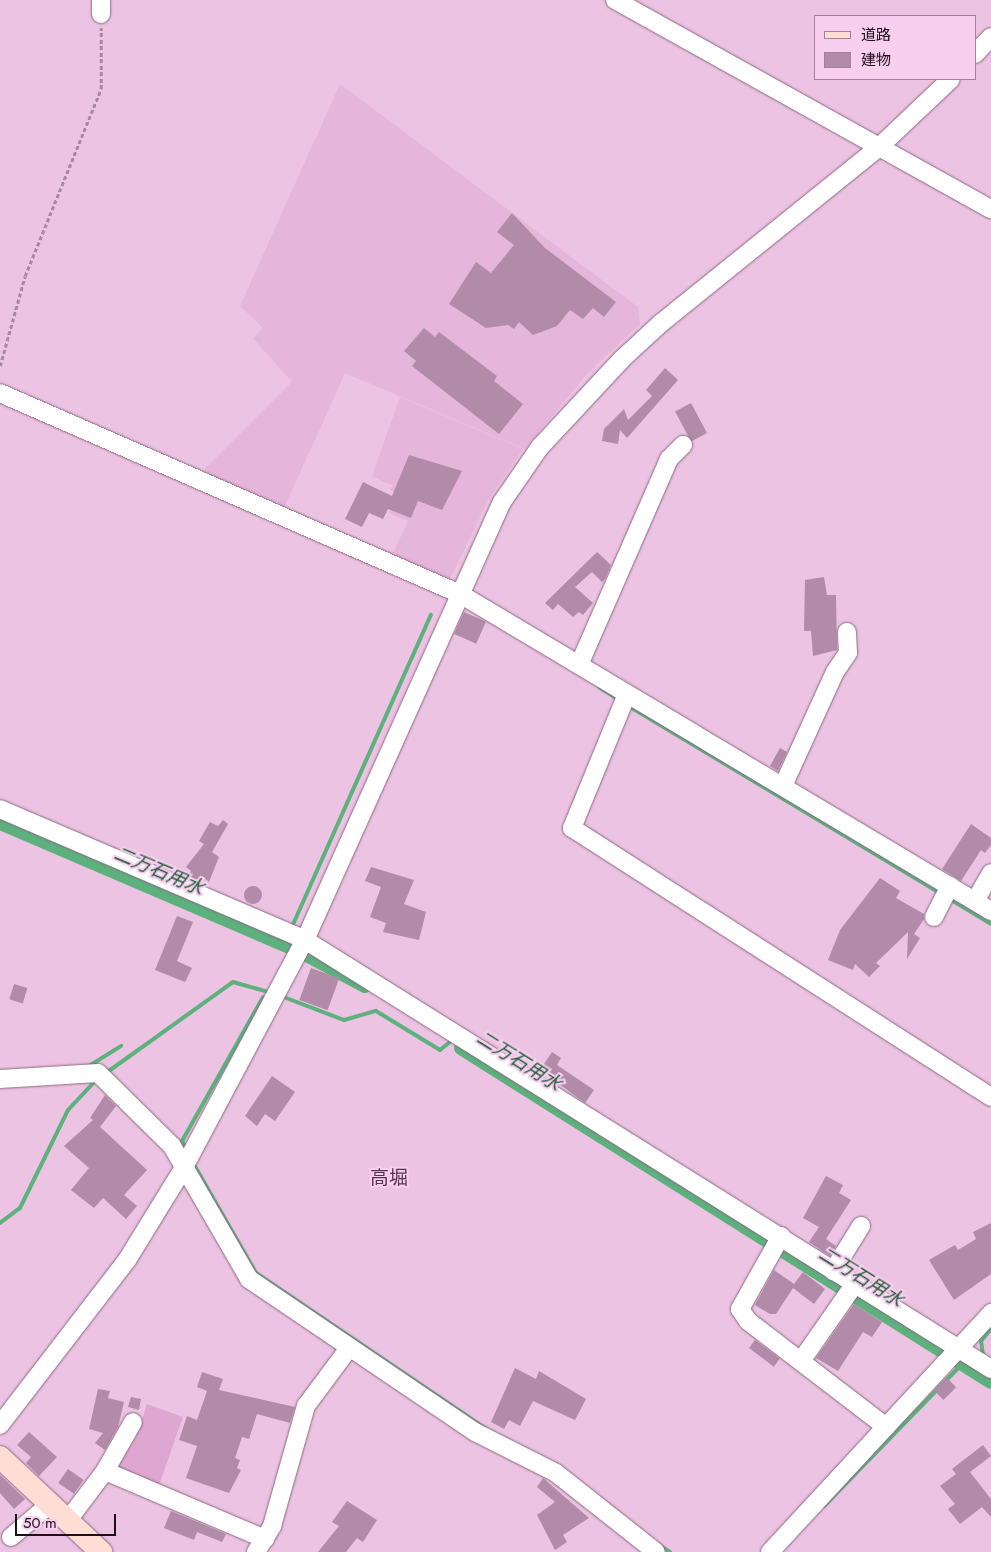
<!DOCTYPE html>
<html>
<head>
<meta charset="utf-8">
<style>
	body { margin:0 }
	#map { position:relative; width:991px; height:1552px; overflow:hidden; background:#ecc3e2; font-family:Jost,"Noto Sans JP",sans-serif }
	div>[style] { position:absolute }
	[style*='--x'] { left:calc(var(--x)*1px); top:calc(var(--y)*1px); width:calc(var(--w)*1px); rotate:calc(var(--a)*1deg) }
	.built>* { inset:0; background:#e5b5da }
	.green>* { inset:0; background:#dea7d1 }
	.stream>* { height:4px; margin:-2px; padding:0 2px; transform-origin:2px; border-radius:2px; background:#5cb17c }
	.canal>* { height:14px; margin:-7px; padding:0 7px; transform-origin:7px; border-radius:7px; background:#5cb17c }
	.building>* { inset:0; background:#b28ba9; transform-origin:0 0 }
	.round { border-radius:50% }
	.path>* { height:2.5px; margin-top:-1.25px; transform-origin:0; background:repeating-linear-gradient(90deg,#a888a1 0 4px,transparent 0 6.5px) }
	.roads { filter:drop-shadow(0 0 1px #8d6884) drop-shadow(0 0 1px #8d6884) }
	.minor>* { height:18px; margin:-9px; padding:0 9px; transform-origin:9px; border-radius:9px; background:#fff }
	.major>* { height:22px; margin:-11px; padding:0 11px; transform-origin:11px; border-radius:11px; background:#feddd5 }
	span { translate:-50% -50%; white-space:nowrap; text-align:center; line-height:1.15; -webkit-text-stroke:4px #f9cfef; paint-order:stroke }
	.water-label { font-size:19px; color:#1e5c38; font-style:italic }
	.neighbourhood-label { font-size:19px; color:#55344e }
	.legend { position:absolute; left:814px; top:15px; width:162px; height:65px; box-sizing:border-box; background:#f9cfef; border:1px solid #a1829a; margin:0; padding:6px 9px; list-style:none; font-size:15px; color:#1d0f1a }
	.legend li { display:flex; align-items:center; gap:10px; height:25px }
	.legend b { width:25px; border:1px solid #a1829a }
	.scale { position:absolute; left:15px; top:1514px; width:101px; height:22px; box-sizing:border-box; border:2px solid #1d0f1a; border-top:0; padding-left:6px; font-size:15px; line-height:18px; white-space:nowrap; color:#1d0f1a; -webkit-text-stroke:4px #f9cfef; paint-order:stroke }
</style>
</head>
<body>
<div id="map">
	<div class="built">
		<div style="clip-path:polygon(340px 84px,638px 307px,640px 324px,587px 374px,525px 449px,345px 373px,284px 508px,201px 473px,292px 382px,253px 338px,263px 328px,240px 306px)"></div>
		<div style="clip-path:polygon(400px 397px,523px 449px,488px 501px,449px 581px,391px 558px,408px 521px,389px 513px,398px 494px,390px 490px,393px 486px,372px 476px)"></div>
	</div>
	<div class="green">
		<div style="clip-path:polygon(147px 1404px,183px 1417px,158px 1488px,114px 1471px,136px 1438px)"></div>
	</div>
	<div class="stream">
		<div style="--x:599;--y:687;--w:24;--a:33"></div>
		<div style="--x:627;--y:705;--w:365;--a:31"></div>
		<div style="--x:948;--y:898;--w:50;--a:31.2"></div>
		<div style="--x:291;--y:929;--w:344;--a:-66"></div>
		<div style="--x:281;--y:996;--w:67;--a:20.9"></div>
		<div style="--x:344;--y:1020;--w:33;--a:-16"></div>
		<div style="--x:376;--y:1011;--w:75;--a:31.4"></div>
		<div style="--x:440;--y:1050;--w:14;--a:-39"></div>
		<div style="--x:89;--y:1066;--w:38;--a:-32"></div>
		<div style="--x:106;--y:1073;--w:156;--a:-35.6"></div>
		<div style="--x:233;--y:982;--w:41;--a:15.8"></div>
		<div style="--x:187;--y:1150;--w:10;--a:-119"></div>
		<div style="--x:182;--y:1141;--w:165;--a:-60.6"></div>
		<div style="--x:193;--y:1163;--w:127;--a:60.2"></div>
		<div style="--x:256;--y:1273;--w:277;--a:34.1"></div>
		<div style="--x:0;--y:1223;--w:25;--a:-37"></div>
		<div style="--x:20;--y:1208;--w:109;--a:-63.9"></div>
		<div style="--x:68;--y:1110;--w:41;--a:-47"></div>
		<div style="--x:983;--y:1355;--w:14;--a:-98"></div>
		<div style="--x:981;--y:1341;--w:16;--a:-50"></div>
		<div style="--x:824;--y:1506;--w:198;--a:-45.8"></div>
		<div style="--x:659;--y:1545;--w:13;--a:32"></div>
	</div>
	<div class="canal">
		<div style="--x:0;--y:823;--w:332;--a:23.2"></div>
		<div style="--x:305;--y:954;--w:68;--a:28.1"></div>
		<div style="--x:461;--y:1048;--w:626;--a:32.22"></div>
	</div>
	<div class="building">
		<div style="clip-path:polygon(512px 213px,545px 248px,616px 302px,604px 317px,593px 308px,583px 319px,570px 310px,557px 326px,533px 335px,519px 322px,514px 329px,508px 325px,486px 328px,449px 304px,476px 262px,491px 273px,514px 245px,497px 232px)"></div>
		<div style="clip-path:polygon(424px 328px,435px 337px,439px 332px,497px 376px,494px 381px,523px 404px,499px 434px,412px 366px,416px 361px,404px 351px)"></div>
		<div style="clip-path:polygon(665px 368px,678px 380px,627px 438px,620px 430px,618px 444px,602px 441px,604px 429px,624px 409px,628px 420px,652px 396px,646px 390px)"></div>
		<div style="left:691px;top:403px;width:34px;height:18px;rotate:62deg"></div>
		<div style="clip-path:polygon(409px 455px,462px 471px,442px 510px,418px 501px,411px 518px,388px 509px,383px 519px,369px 513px,362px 527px,345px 519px,363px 482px,392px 496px)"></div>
		<div style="clip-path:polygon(597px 552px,611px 565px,605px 579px,602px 582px,592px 572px,575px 587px,593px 603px,583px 615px,579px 612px,573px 617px,558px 604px,553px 610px,545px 603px)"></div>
		<div style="clip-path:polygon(824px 577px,827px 595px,836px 595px,837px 650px,813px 656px,811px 631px,804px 631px,805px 580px)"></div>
		<div style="left:464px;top:612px;width:24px;height:24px;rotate:24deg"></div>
		<div style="clip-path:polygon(780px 748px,787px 752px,778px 771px,770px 766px)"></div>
		<div style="clip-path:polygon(223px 820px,228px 824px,212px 852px,219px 857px,209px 882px,203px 877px,198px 883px,186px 877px,191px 871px,186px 867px,204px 844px,199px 841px,210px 822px,218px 826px)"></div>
		<div style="clip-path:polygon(971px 824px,991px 838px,991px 845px,985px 853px,981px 850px,961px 881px,942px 869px)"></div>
		<div style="clip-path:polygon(371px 867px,414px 880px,404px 904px,426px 912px,419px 940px,383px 932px,386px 923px,370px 917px,381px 887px,365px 881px)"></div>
		<div style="clip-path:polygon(880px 878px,900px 891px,896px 898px,924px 914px,924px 919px,914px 934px,920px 938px,907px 959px,908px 932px,876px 963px,880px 966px,869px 977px,855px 964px,853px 970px,828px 960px,840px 930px)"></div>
		<div class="round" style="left:244px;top:886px;width:18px;height:18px"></div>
		<div style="clip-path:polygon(177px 916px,193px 922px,177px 961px,192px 968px,185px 982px,155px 970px)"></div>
		<div style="left:311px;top:968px;width:30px;height:34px;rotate:20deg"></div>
		<div style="left:14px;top:984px;width:14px;height:16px;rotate:17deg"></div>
		<div style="clip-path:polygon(552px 1052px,561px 1058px,557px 1065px,594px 1090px,585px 1103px,540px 1070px)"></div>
		<div style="clip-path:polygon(272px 1076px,295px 1092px,275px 1121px,265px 1114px,257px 1126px,245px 1116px)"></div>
		<div style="clip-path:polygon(105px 1095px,116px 1106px,100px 1127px,147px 1170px,124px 1195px,137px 1206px,126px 1219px,103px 1198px,94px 1208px,71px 1190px,89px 1168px,64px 1146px,93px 1120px,90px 1118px)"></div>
		<div style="clip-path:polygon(826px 1176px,843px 1185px,839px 1193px,851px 1200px,826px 1239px,836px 1246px,830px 1256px,809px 1242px,819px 1227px,803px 1218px)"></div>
		<div style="clip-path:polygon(991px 1223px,991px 1274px,954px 1300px,929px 1260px,955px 1245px,958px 1250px,976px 1239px,973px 1232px)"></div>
		<div style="clip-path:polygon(774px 1270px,794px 1284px,803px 1272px,825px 1289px,814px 1304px,793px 1288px,776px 1314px,770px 1314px,755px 1305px)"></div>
		<div style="clip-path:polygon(854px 1304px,882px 1322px,872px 1337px,863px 1332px,838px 1371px,816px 1358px)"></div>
		<div style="left:755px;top:1340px;width:31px;height:10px;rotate:37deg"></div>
		<div style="clip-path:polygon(515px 1368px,536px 1379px,539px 1371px,586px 1399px,575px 1420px,533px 1401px,520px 1426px,509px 1420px,504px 1429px,491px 1422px)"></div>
		<div style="clip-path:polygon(202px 1372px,223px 1379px,219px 1390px,295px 1407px,290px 1423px,257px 1414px,249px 1439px,242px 1437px,235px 1458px,240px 1460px,237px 1468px,241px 1470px,229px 1493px,186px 1478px,197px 1446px,179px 1440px,187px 1416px,197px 1420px,207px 1391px,197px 1387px)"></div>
		<div style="left:947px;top:1378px;width:13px;height:18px;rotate:45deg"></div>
		<div style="clip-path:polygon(98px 1389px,110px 1391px,108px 1398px,124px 1402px,118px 1427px,105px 1450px,95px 1443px,103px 1433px,89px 1429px)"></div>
		<div style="clip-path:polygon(131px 1397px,141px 1399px,139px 1410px,128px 1407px)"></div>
		<div style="clip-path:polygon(29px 1432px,57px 1457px,39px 1476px,26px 1463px,31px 1457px,17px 1445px)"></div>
		<div style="clip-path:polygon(983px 1445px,991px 1456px,970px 1472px,991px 1499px,991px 1517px,982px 1507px,960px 1524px,948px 1509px,955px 1504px,940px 1486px,956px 1474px,952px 1469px)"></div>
		<div style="left:68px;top:1469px;width:19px;height:17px;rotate:35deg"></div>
		<div style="clip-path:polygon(0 1475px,25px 1499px,14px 1509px,0 1493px)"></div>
		<div style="clip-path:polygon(543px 1478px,589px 1518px,563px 1535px,567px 1542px,555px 1550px,537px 1515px,555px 1502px,537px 1487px)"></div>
		<div style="clip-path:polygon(347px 1501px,377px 1520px,363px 1542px,357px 1538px,346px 1552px,318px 1552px,339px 1526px,332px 1522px)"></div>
		<div style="clip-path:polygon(171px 1511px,226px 1534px,222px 1542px,197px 1532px,194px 1540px,164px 1528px)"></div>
	</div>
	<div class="path">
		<div style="--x:0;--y:366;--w:93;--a:-74.5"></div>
		<div style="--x:25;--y:276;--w:202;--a:-67.9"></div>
		<div style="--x:101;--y:89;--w:61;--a:-90"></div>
	</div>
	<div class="roads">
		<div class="minor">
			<div style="--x:101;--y:0;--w:14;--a:90"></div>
			<div style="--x:615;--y:0;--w:430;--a:29.1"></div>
			<div style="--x:975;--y:54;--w:23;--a:-47"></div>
			<div style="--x:0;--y:393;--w:502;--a:23.6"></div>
			<div style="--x:460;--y:594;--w:618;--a:30.84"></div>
			<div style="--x:579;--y:665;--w:225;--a:-66.4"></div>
			<div style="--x:669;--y:459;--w:20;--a:-45"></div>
			<div style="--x:627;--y:694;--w:145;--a:112.3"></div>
			<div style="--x:572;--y:828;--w:498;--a:32.7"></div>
			<div style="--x:783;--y:786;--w:125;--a:-65.5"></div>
			<div style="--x:835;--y:672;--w:23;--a:-56"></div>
			<div style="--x:848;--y:653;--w:21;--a:-93"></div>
			<div style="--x:0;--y:809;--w:332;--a:23.2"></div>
			<div style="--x:305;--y:940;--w:809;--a:32.02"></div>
			<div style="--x:975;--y:901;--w:32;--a:-60"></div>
			<div style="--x:934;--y:917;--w:35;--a:-63"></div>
			<div style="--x:0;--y:1079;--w:98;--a:-3.5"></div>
			<div style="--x:98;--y:1073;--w:104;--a:44.6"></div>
			<div style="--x:172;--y:1146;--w:154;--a:59.9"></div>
			<div style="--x:249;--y:1279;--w:273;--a:34.1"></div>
			<div style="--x:475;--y:1432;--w:91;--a:26.8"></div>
			<div style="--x:556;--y:1473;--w:127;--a:38.3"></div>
			<div style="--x:781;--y:1236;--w:84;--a:119.3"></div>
			<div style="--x:740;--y:1309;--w:14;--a:56"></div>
			<div style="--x:748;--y:1321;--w:174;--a:37.5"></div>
			<div style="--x:833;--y:1271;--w:53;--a:-58.1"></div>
			<div style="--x:801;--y:1361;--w:93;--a:-55.1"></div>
			<div style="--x:0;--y:1425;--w:208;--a:-52.4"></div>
			<div style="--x:127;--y:1260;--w:107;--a:-58.4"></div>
			<div style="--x:183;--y:1169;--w:259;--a:-62"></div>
			<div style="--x:305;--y:940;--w:480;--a:-65.8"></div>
			<div style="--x:502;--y:502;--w:67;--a:-55.4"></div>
			<div style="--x:540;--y:447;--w:120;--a:-47"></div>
			<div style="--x:622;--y:359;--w:53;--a:-42.7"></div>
			<div style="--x:661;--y:323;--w:279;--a:-38.9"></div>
			<div style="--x:878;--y:148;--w:100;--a:-43.4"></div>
			<div style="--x:105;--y:1471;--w:174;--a:23"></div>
			<div style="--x:68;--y:1520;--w:61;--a:-52.9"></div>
			<div style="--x:105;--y:1471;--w:56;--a:-60.3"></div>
			<div style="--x:11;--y:1537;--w:51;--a:-40.2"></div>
			<div style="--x:256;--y:1552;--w:31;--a:-58"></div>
			<div style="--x:272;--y:1526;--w:125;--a:-74.2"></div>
			<div style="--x:306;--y:1406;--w:72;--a:-53.4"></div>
			<div style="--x:770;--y:1552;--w:326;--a:-47.2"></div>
		</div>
		<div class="major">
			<div style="--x:0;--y:1457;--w:139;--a:43.2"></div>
		</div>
	</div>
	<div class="water-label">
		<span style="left:159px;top:871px;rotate:23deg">二万石用水</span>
		<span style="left:519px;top:1061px;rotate:32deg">二万石用水</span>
		<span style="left:861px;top:1277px;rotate:32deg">二万石用水</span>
	</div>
	<div class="neighbourhood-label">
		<span style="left:389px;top:1178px">高堀</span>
	</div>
	<ul class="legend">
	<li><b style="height:6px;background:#feddd5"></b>道路</li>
	<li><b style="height:14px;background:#b28ba9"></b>建物</li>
	</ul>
	<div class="scale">50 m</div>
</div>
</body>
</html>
